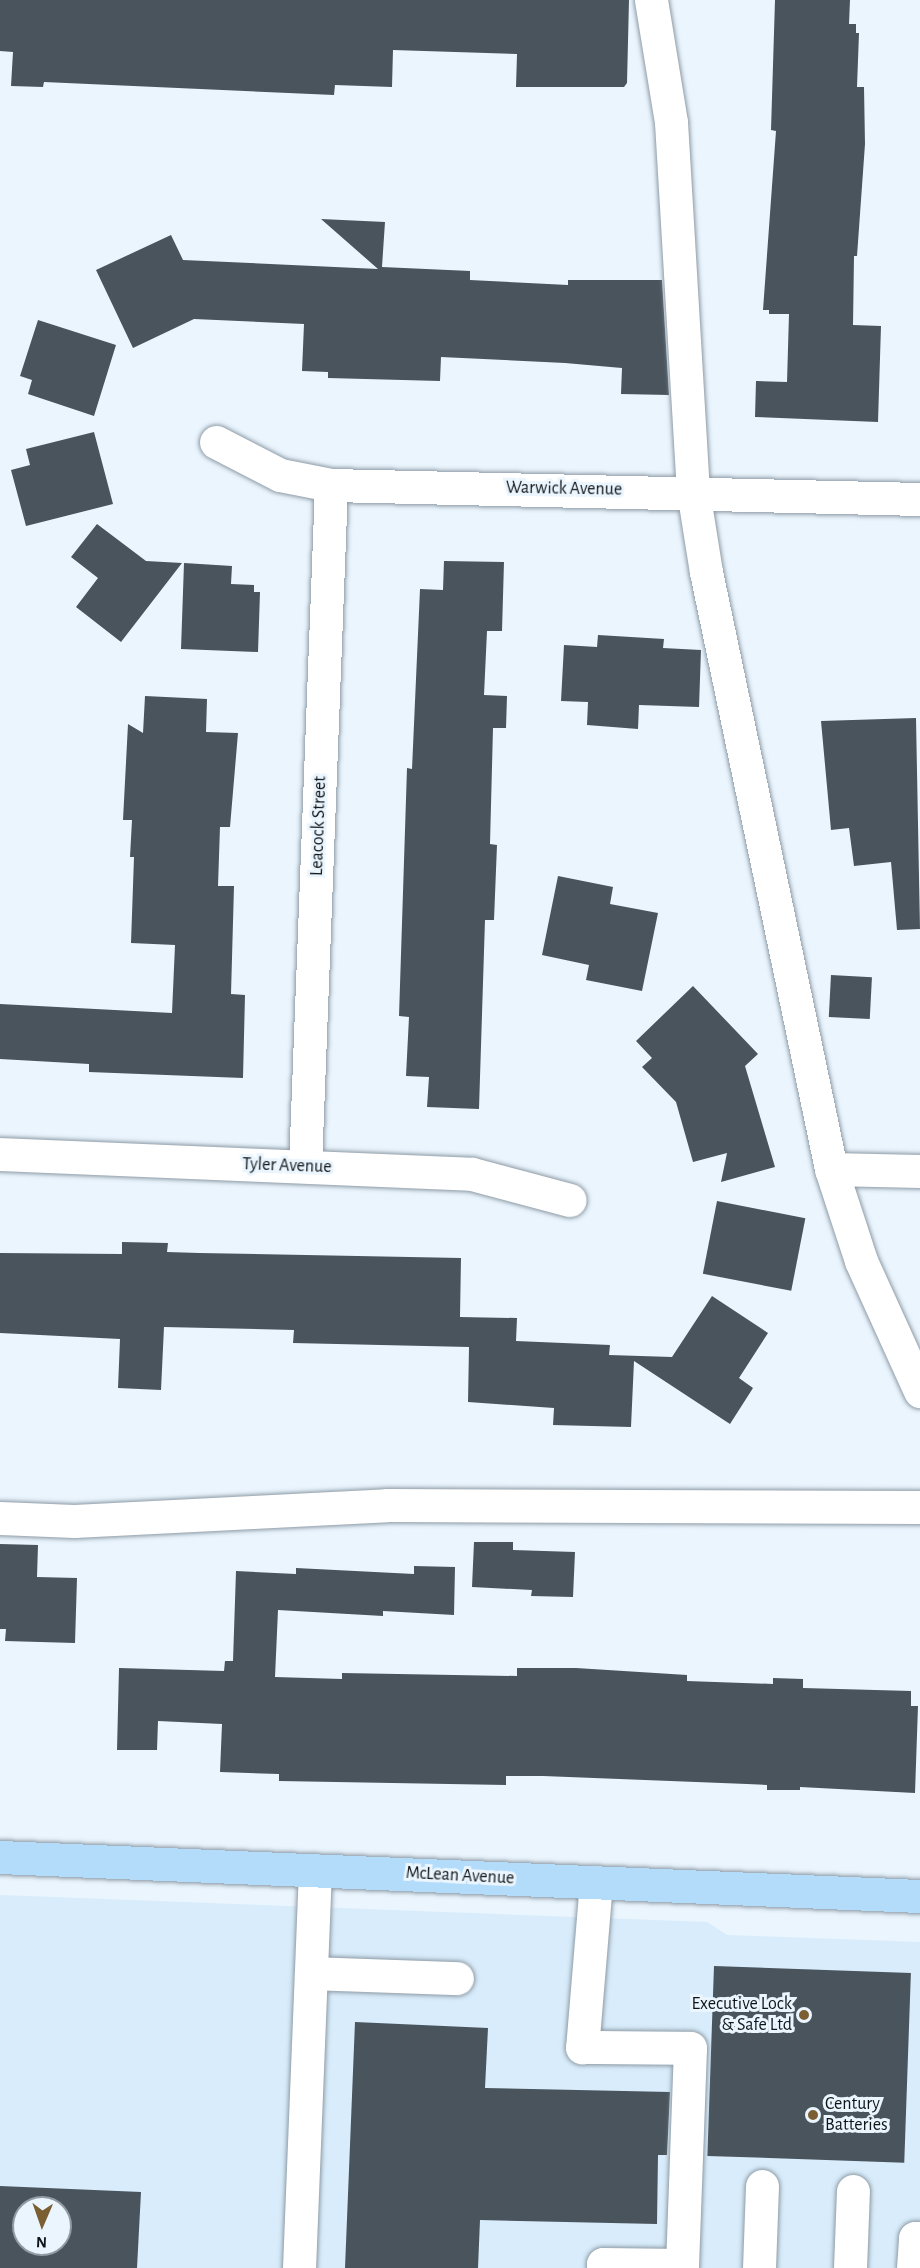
<!DOCTYPE html>
<html>
<head>
<meta charset="utf-8">
<style>
	body { margin:0 }
	#map { position:relative; width:920px; height:2268px; overflow:hidden; background:#eaf5fe; font-family:"Alegreya Sans",sans-serif }
	div>[style] { position:absolute }
	[style*='--x'] { left:calc(var(--x)*1px); top:calc(var(--y)*1px); width:calc(var(--w)*1px); rotate:calc(var(--a)*1deg) }
	.built>* { inset:0; background:#d8ecfb }
	.building>* { inset:0; background:#49545d; transform-origin:0 0 }
	.roads { filter:drop-shadow(0 0 2px #8e9ba5) drop-shadow(0 0 2px #8e9ba5) }
	.minor>* { height:33px; margin:-16.5px; padding:0 16.5px; transform-origin:16.5px; border-radius:16.5px; background:#fff }
	.major>* { height:33px; margin:-16.5px; padding:0 16.5px; transform-origin:16.5px; border-radius:16.5px; background:#b3dcfb }
	.dots>* { width:16px; height:16px; translate:-50% -50%; box-sizing:border-box; border:3px solid #eaf5fe; border-radius:50% }
	span { translate:-50% -50%; white-space:nowrap; text-align:center; line-height:1.15; -webkit-text-stroke:6px #eaf5fe; paint-order:stroke }
	.street-label { font-size:18px; color:#101518 }
	.poi-label { font-size:18px; color:#101518 }
	.right { translate:-100% -50%; text-align:right }
	.left { translate:0 -50%; text-align:left }
	.north { position:absolute; left:12px; top:2196px; width:60px; height:60px; box-sizing:border-box; background:#eaf5fe; border:2px solid #939ba2; border-radius:50%; rotate:182deg; font-size:16px; font-weight:700; line-height:24px; text-align:center; color:#101518 }
	.north::after { content:''; display:block; margin:auto; width:21px; height:27px; background:#7b5f32; clip-path:polygon(50% 0,100% 100%,50% 72%,0 100%) }
</style>
</head>
<body>
<div id="map">
	<div class="built">
		<div style="clip-path:polygon(evenodd,0 1895px,707px 1922px,727px 1935px,920px 1942px,920px 2268px,0 2268px,0 1895px,24px 2208px,60px 2208px,60px 2244px,24px 2244px,24px 2208px)"></div>
	</div>
	<div class="building">
		<div style="clip-path:polygon(0 0,629px 0,627px 83px,624px 87px,516px 87px,517px 54px,393px 50px,392px 87px,335px 85px,334px 95px,44px 82px,43px 87px,11px 86px,13px 52px,0 51px)"></div>
		<div style="clip-path:polygon(775px 0,850px 0,849px 24px,856px 24px,856px 33px,859px 33px,857px 87px,864px 87px,865px 144px,857px 256px,854px 256px,853px 325px,881px 326px,878px 422px,755px 417px,756px 381px,787px 382px,789px 314px,769px 314px,769px 310px,763px 310px,776px 131px,771px 130px)"></div>
		<div style="clip-path:polygon(321px 219px,385px 222px,382px 267px,470px 271px,470px 280px,568px 285px,568px 280px,662px 280px,669px 395px,621px 394px,622px 368px,565px 363px,441px 357px,440px 381px,328px 378px,328px 372px,302px 371px,304px 324px,194px 319px,133px 348px,96px 270px,171px 235px,183px 260px,378px 269px)"></div>
		<div style="clip-path:polygon(38px 320px,116px 345px,94px 416px,28px 394px,32px 380px,20px 376px)"></div>
		<div style="clip-path:polygon(94px 432px,113px 504px,26px 526px,11px 470px,30px 465px,26px 449px)"></div>
		<div style="clip-path:polygon(97px 524px,146px 561px,182px 563px,121px 642px,76px 607px,98px 578px,71px 557px)"></div>
		<div style="clip-path:polygon(444px 561px,504px 562px,502px 631px,487px 631px,484px 695px,507px 696px,506px 728px,493px 728px,490px 844px,497px 845px,494px 920px,485px 920px,479px 1109px,427px 1107px,429px 1077px,406px 1076px,409px 1017px,399px 1016px,407px 768px,412px 769px,420px 589px,443px 590px)"></div>
		<div style="clip-path:polygon(184px 563px,232px 566px,231px 584px,254px 585px,254px 592px,260px 592px,258px 652px,181px 649px)"></div>
		<div style="clip-path:polygon(598px 635px,664px 639px,663px 648px,701px 650px,699px 707px,639px 705px,638px 729px,587px 725px,588px 702px,561px 701px,564px 645px,597px 647px)"></div>
		<div style="clip-path:polygon(145px 696px,207px 699px,206px 732px,238px 733px,230px 827px,220px 827px,218px 886px,234px 886px,231px 994px,245px 995px,243px 1078px,89px 1072px,89px 1064px,0 1059px,0 1004px,172px 1013px,175px 945px,131px 943px,134px 857px,130px 857px,132px 820px,123px 820px,128px 724px,143px 733px)"></div>
		<div style="clip-path:polygon(916px 718px,920px 929px,897px 930px,891px 862px,854px 866px,849px 828px,831px 830px,821px 721px)"></div>
		<div style="clip-path:polygon(558px 876px,613px 887px,610px 904px,658px 913px,642px 991px,586px 980px,589px 965px,542px 955px)"></div>
		<div style="left:831px;top:975px;width:41px;height:42px;rotate:3deg"></div>
		<div style="clip-path:polygon(693px 986px,758px 1054px,745px 1066px,775px 1167px,721px 1182px,727px 1153px,693px 1162px,676px 1102px,642px 1067px,652px 1058px,636px 1041px)"></div>
		<div style="left:717px;top:1201px;width:90px;height:74px;rotate:11deg"></div>
		<div style="clip-path:polygon(122px 1242px,168px 1243px,167px 1252px,199px 1253px,461px 1258px,460px 1317px,517px 1318px,516px 1341px,610px 1345px,609px 1355px,672px 1357px,712px 1296px,768px 1333px,739px 1378px,753px 1388px,730px 1424px,634px 1361px,631px 1427px,553px 1425px,554px 1408px,468px 1402px,469px 1347px,293px 1343px,294px 1330px,164px 1327px,161px 1390px,118px 1388px,120px 1339px,0 1333px,0 1253px,122px 1254px)"></div>
		<div style="clip-path:polygon(474px 1542px,513px 1542px,513px 1550px,575px 1552px,573px 1597px,531px 1596px,532px 1590px,472px 1587px)"></div>
		<div style="clip-path:polygon(0 1544px,38px 1545px,37px 1577px,77px 1578px,75px 1643px,5px 1641px,6px 1629px,0 1629px)"></div>
		<div style="clip-path:polygon(414px 1566px,455px 1567px,454px 1615px,383px 1611px,383px 1616px,278px 1610px,275px 1677px,342px 1679px,342px 1673px,517px 1676px,517px 1668px,576px 1668px,687px 1675px,687px 1681px,773px 1684px,773px 1678px,803px 1679px,803px 1688px,911px 1691px,911px 1706px,918px 1706px,915px 1793px,800px 1787px,800px 1790px,767px 1790px,767px 1785px,747px 1784px,543px 1776px,506px 1776px,506px 1785px,279px 1781px,279px 1774px,220px 1772px,222px 1724px,158px 1721px,157px 1750px,117px 1750px,119px 1668px,224px 1671px,225px 1661px,233px 1661px,236px 1571px,296px 1574px,296px 1568px,414px 1574px)"></div>
		<div style="left:714px;top:1966px;width:197px;height:190px;rotate:2deg"></div>
		<div style="clip-path:polygon(355px 2022px,488px 2028px,485px 2088px,670px 2092px,667px 2155px,658px 2155px,657px 2224px,480px 2220px,478px 2268px,345px 2268px)"></div>
		<div style="clip-path:polygon(evenodd,0 2186px,141px 2192px,137px 2268px,0 2268px,0 2186px,24px 2208px,60px 2208px,60px 2244px,24px 2244px,24px 2208px)"></div>
	</div>
	<div class="roads">
		<div class="minor">
			<div style="--x:651;--y:0;--w:124;--a:80.7"></div>
			<div style="--x:671;--y:122;--w:370;--a:86.6"></div>
			<div style="--x:693;--y:491;--w:82;--a:80.9"></div>
			<div style="--x:706;--y:572;--w:610;--a:78.17"></div>
			<div style="--x:831;--y:1169;--w:97;--a:71.9"></div>
			<div style="--x:861;--y:1261;--w:143;--a:65.6"></div>
			<div style="--x:216;--y:442;--w:72;--a:27.3"></div>
			<div style="--x:280;--y:475;--w:52;--a:11.1"></div>
			<div style="--x:331;--y:485;--w:589;--a:1.36"></div>
			<div style="--x:0;--y:1154;--w:472;--a:2.4"></div>
			<div style="--x:472;--y:1174;--w:101;--a:14.9"></div>
			<div style="--x:305;--y:1166;--w:681;--a:-87.81"></div>
			<div style="--x:831;--y:1169;--w:89;--a:1.3"></div>
			<div style="--x:0;--y:1518;--w:74;--a:2.3"></div>
			<div style="--x:74;--y:1521;--w:313;--a:-2.9"></div>
			<div style="--x:387;--y:1505;--w:533;--a:0.21"></div>
			<div style="--x:596;--y:1882;--w:166;--a:94.8"></div>
			<div style="--x:582;--y:2047;--w:108;--a:0.5"></div>
			<div style="--x:690;--y:2048;--w:217;--a:92.1"></div>
			<div style="--x:682;--y:2265;--w:79;--a:-179.3"></div>
			<div style="--x:603;--y:2264;--w:4;--a:90"></div>
			<div style="--x:311;--y:1973;--w:146;--a:2"></div>
			<div style="--x:299;--y:2268;--w:398;--a:-87.7"></div>
			<div style="--x:759;--y:2268;--w:82;--a:-87.9"></div>
			<div style="--x:850;--y:2268;--w:77;--a:-87.8"></div>
			<div style="--x:913;--y:2268;--w:30;--a:-86"></div>
			<div style="--x:915;--y:2238;--w:5;--a:0"></div>
		</div>
		<div class="major">
			<div style="--x:0;--y:1857;--w:921;--a:2.43"></div>
		</div>
	</div>
	<div class="dots">
		<div style="left:804px;top:2015px;background:#7b5f32"></div>
		<div style="left:813px;top:2115px;background:#7b5f32"></div>
	</div>
	<div class="street-label">
		<span style="left:564px;top:489px;rotate:1deg">Warwick Avenue</span>
		<span style="left:319px;top:826px;rotate:-88deg">Leacock Street</span>
		<span style="left:287px;top:1166px;rotate:2deg">Tyler Avenue</span>
		<span style="left:460px;top:1876px;rotate:3deg">McLean Avenue</span>
	</div>
	<div class="poi-label">
		<span class="right" style="left:792px;top:2015px">Executive Lock<br>&amp; Safe Ltd</span>
		<span class="left" style="left:825px;top:2115px">Century<br>Batteries</span>
	</div>
	<div class="north">N</div>
</div>
</body>
</html>
